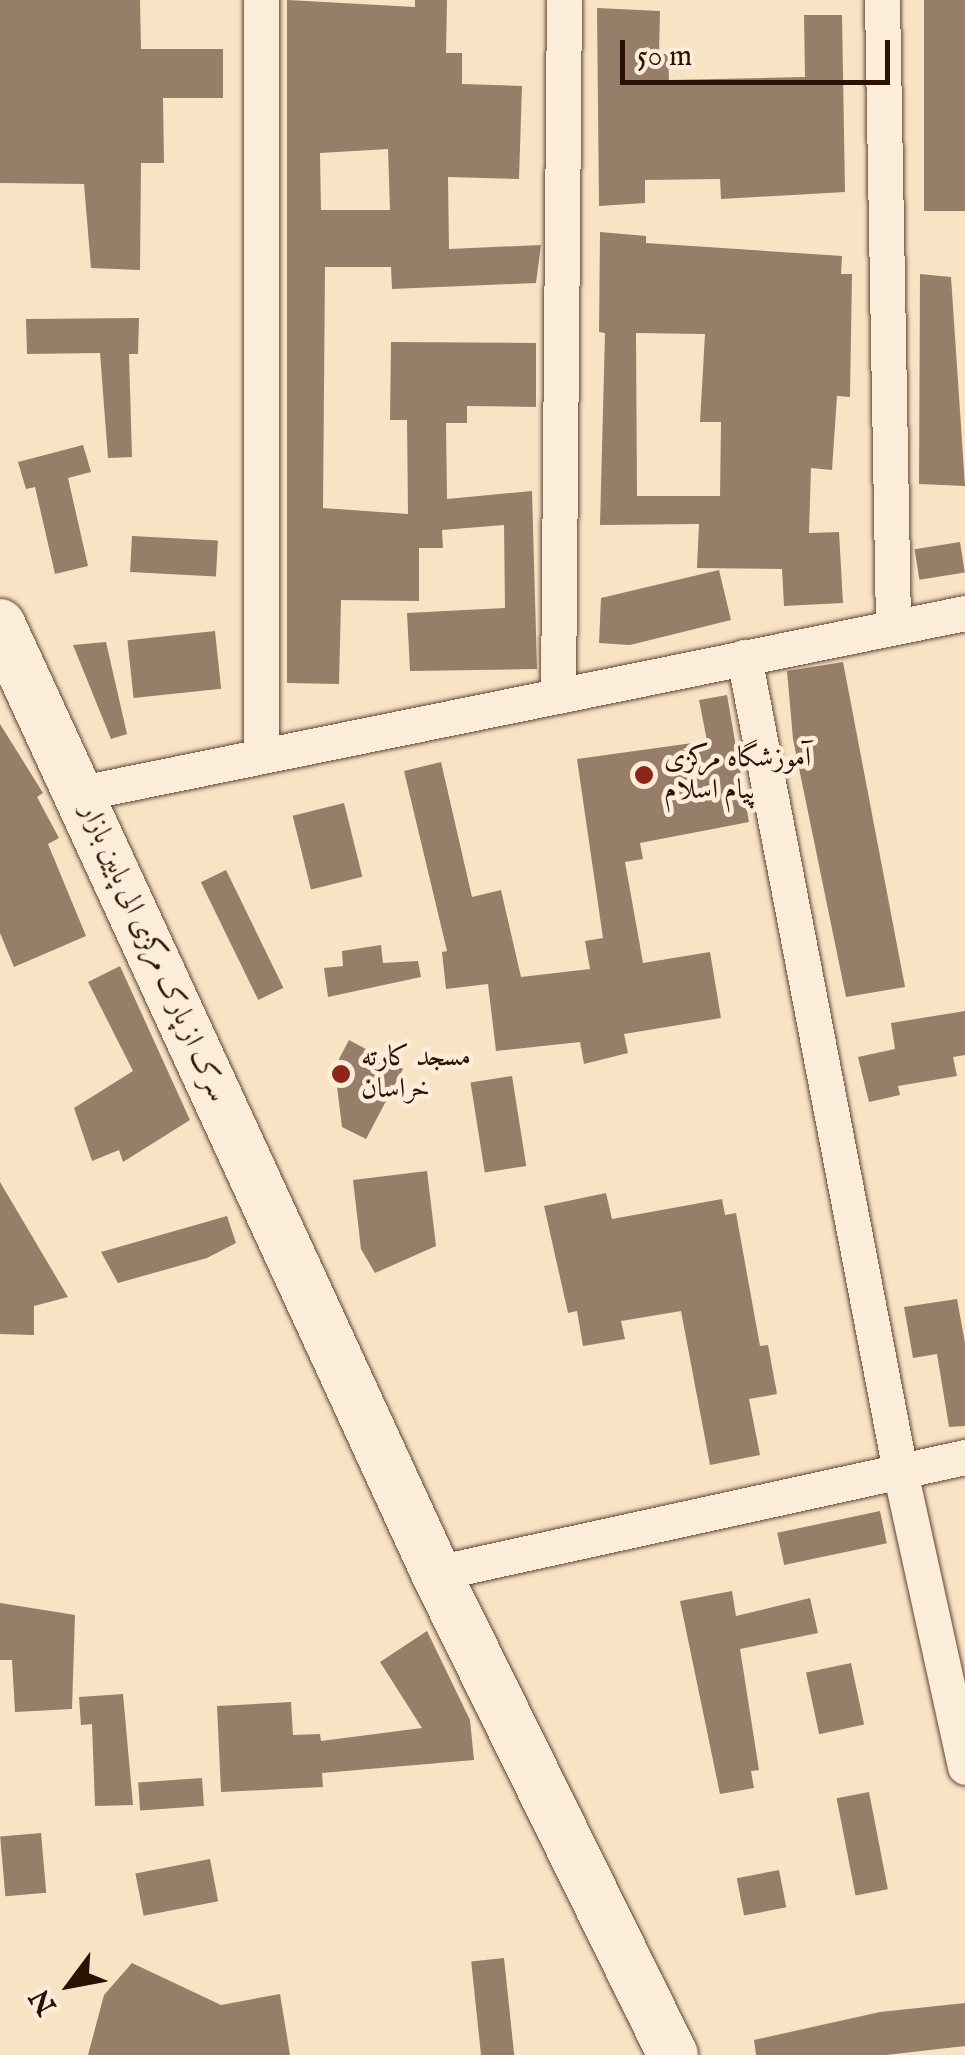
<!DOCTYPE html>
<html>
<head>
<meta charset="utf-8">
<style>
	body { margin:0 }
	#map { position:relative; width:965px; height:2055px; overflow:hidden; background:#f9e3c5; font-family:"IM FELL English",Amiri,serif }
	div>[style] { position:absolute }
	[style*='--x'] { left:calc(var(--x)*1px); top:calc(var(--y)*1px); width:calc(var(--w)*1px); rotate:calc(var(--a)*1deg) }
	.building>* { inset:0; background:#977e68; transform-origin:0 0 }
	.roads { filter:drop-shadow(0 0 2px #5f4534) drop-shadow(0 0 2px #5f4534) }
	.street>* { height:35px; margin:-17.5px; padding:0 17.5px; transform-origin:17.5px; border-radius:17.5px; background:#fbedd9 }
	.secondary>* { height:50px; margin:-25px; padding:0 25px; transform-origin:25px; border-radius:25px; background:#fbedd9 }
	.dots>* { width:28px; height:28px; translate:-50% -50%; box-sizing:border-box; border:5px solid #fbedd9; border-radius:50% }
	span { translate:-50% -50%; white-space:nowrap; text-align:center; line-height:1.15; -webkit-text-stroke:9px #fbedd9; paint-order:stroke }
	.poi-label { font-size:28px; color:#2c1004 }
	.left { translate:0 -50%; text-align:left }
	.street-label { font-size:28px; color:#2c1004 }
	.north { position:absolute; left:20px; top:1935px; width:100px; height:100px; -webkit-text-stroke:8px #fbedd9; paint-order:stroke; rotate:238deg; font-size:28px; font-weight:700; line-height:40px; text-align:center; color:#2c1004 }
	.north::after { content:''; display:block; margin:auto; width:35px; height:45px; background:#2c1004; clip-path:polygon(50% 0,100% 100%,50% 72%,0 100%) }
	.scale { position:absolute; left:620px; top:40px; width:270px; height:45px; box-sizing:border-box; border:5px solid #2c1004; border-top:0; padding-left:12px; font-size:30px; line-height:35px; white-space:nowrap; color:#2c1004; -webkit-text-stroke:8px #fbedd9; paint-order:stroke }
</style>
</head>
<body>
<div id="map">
	<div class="building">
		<div style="clip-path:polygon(0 0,140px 0,141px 49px,223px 49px,223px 98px,163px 98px,164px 163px,141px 163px,140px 270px,91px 268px,84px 184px,0 183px)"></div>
		<div style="clip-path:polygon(evenodd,287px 0,415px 7px,415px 0,447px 0,446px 53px,462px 53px,462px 84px,522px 86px,519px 179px,448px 177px,449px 249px,541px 245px,536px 283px,392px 289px,391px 267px,325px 267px,323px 508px,408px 514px,407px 420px,390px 420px,391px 342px,536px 343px,536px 407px,467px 406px,467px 423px,446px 423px,447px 499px,532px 491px,537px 669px,410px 671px,407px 613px,505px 608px,504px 525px,442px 530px,443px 548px,419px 548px,419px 601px,341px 600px,339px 684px,287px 683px,287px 0,388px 149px,390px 210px,321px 210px,320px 153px,388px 149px)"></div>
		<div style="left:924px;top:0;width:41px;height:211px"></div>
		<div style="clip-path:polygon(597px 8px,660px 11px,659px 54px,668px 54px,669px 80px,805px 77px,804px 15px,842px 15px,845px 192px,721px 199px,720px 179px,645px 180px,645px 203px,599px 206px)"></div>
		<div style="clip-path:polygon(evenodd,600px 232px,646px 236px,646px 243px,842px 256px,841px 274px,852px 274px,850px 397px,837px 396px,832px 470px,811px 468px,809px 533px,839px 532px,843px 603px,784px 606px,782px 569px,697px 568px,699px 524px,600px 525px,605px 333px,599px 332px,600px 232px,636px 333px,705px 334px,700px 422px,721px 422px,720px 496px,637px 496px,636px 333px)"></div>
		<div style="clip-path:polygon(920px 274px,951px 277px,965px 486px,919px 484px)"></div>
		<div style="clip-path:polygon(139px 318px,138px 354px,129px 354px,132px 457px,108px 458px,100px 353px,27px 354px,26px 319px)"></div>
		<div style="clip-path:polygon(83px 445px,91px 472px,68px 478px,88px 566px,55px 574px,35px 487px,26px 489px,18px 462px)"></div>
		<div style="left:132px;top:536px;width:86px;height:36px;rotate:3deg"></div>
		<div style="left:960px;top:542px;width:31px;height:46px;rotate:81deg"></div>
		<div style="clip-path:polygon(719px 570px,731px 620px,630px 645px,599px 643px,601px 598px)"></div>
		<div style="left:215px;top:631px;width:58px;height:88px;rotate:84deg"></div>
		<div style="clip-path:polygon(106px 642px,127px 734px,111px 739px,73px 645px)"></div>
		<div style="clip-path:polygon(843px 662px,905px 987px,846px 997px,793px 739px,787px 671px)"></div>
		<div style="clip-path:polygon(727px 695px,749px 822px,640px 843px,643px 859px,625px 862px,643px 963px,710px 952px,721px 1018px,624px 1034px,628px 1053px,584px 1064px,580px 1042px,496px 1051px,488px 984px,446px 989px,442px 952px,447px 951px,404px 771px,441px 762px,472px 897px,501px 890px,521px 977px,590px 969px,585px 941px,603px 938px,577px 759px,707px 741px,699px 700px)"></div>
		<div style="clip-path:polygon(0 724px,43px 793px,37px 797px,59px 838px,48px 844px,86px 936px,14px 967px,0 933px)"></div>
		<div style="left:344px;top:803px;width:76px;height:53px;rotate:76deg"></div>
		<div style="left:226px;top:870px;width:131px;height:28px;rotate:64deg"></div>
		<div style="clip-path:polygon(381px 945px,383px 963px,418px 961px,421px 977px,328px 997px,324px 968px,343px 966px,342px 951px)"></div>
		<div style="clip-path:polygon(120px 966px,190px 1120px,123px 1162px,119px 1150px,92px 1161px,74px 1108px,133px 1071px,88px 982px)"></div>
		<div style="clip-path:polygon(965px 1011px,965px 1055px,953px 1057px,957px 1076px,898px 1086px,900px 1095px,869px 1102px,858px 1057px,895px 1049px,891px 1023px)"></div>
		<div style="clip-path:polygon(349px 1040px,403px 1069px,366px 1139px,342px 1127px,336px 1078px,343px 1075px,339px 1059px)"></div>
		<div style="left:512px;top:1076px;width:91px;height:42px;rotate:81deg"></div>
		<div style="clip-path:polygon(427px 1171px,436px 1246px,375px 1273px,361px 1249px,353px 1180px)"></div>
		<div style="clip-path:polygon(0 1182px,68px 1297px,34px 1306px,34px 1335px,0 1334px)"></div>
		<div style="clip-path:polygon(606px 1193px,612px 1219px,722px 1199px,725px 1215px,736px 1213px,760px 1346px,768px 1345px,777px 1394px,749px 1399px,760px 1455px,710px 1465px,681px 1311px,621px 1321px,625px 1339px,583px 1346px,577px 1311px,568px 1313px,544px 1206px)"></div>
		<div style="clip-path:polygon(227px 1216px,236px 1243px,207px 1258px,118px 1283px,101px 1252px)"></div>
		<div style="clip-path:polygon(957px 1299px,965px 1343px,965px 1426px,949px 1427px,937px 1354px,913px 1358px,904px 1307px)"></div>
		<div style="left:880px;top:1511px;width:33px;height:105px;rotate:78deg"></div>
		<div style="clip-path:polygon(732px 1591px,736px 1616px,810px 1598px,818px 1633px,740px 1649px,759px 1770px,751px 1771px,754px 1788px,720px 1794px,680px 1601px)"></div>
		<div style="clip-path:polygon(0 1603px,75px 1615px,72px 1709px,15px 1712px,12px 1660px,0 1660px)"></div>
		<div style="clip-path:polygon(427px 1631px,470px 1720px,474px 1760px,322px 1773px,323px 1787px,221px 1792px,217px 1706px,291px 1702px,293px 1735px,320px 1734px,321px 1741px,422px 1728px,380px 1662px)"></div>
		<div style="left:851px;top:1663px;width:63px;height:46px;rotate:78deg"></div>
		<div style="clip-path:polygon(123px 1694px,133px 1805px,95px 1806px,92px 1724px,81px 1725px,79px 1697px)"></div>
		<div style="left:202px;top:1778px;width:28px;height:64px;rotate:86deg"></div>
		<div style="left:869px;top:1792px;width:99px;height:33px;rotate:79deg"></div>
		<div style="left:41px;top:1833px;width:60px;height:41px;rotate:85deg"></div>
		<div style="left:210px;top:1859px;width:43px;height:76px;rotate:79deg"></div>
		<div style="left:779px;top:1870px;width:38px;height:43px;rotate:79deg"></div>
		<div style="left:504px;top:1958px;width:98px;height:33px;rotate:84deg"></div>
		<div style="clip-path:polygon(132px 1963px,221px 2005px,280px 1994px,290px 2055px,88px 2055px,104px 1995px)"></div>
		<div style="clip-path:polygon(965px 2003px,965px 2046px,886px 2055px,756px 2055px,754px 2040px,880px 2012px)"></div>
	</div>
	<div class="roads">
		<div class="street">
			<div style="--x:261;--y:0;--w:756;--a:90"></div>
			<div style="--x:882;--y:0;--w:627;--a:88.99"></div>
			<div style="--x:744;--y:657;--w:829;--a:79.15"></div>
			<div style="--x:900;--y:1471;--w:303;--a:77.6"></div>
			<div style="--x:558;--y:696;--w:696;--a:-89.51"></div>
			<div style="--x:81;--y:793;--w:902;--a:-11.51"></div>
			<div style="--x:436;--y:1573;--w:542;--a:-12.37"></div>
		</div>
		<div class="secondary">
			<div style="--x:0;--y:624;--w:1044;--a:65.32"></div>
			<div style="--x:436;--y:1573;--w:537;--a:63.82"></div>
		</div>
	</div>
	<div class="dots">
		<div style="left:644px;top:775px;background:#8f2418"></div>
		<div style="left:341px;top:1074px;background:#8f2418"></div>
	</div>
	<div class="poi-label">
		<span class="left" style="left:664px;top:775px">آموزشگاه مرکزی<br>پیام اسلام</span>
		<span class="left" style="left:361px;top:1074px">مسجد کارته<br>خراسان</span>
	</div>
	<div class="street-label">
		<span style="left:153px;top:953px;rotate:66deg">سرک از پارک مرکزی الی پایین بازار</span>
	</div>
	<div class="north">N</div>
	<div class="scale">50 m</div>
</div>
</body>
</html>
